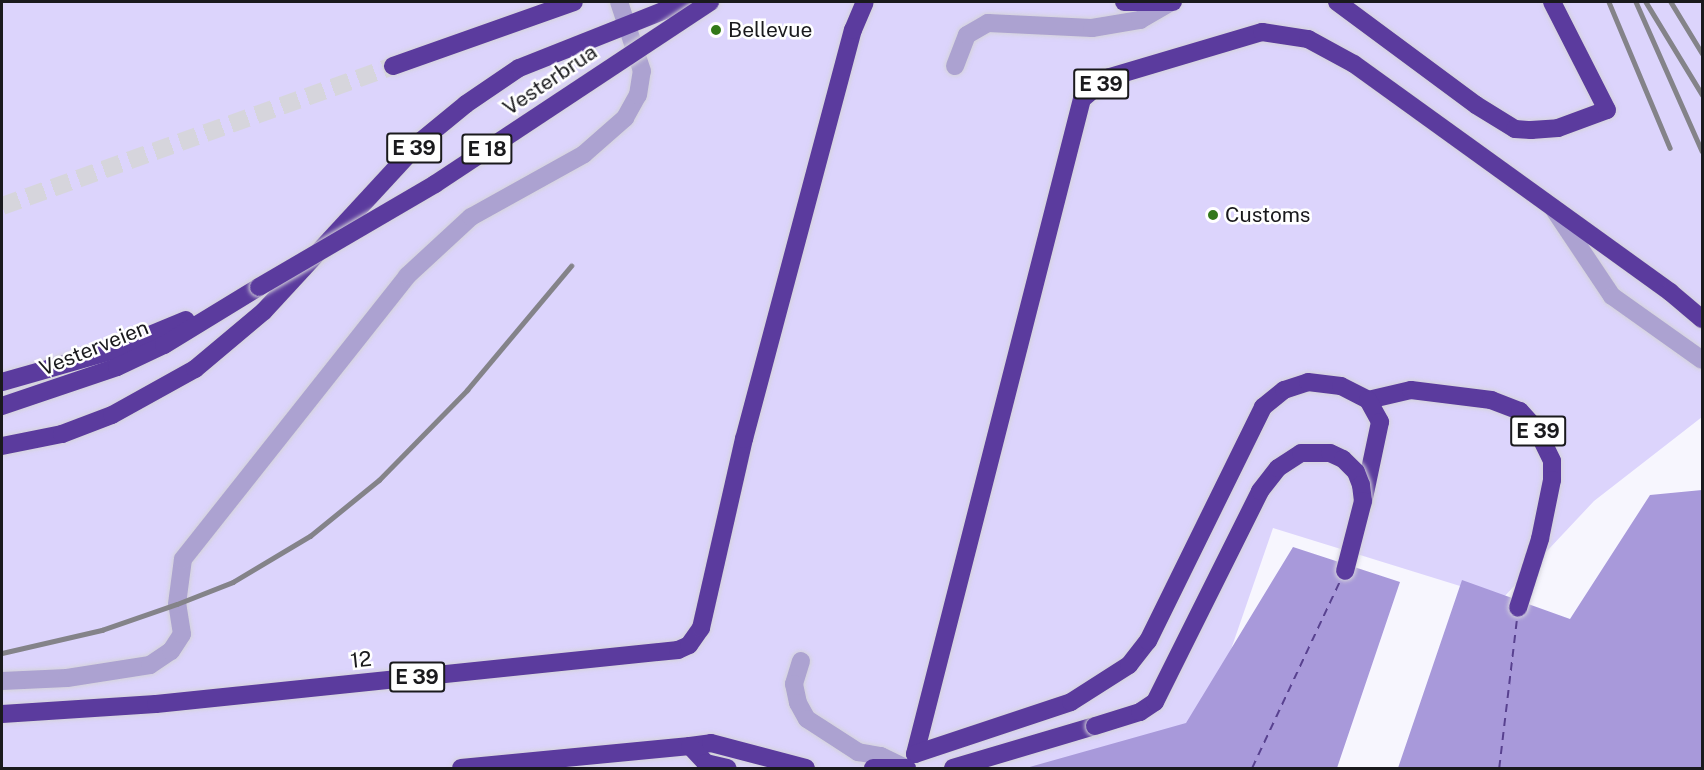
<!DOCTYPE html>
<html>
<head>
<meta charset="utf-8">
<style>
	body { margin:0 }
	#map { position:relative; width:1704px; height:770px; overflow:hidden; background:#f7f6fe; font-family:"Public Sans",sans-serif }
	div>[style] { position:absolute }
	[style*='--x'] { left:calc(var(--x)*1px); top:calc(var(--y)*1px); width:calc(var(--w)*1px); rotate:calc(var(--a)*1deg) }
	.green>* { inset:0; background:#dcd4fc }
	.water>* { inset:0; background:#a899da }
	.ferry>* { height:1.5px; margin-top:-0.75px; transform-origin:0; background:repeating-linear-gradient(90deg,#58418f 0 8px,transparent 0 14px) }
	.highway-tunnel>* { height:18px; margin-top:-9px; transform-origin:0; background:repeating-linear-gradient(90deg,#d6d5dc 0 18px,transparent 0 27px) }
	.roads { filter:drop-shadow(0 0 2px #d4d3da) drop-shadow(0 0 2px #d4d3da) }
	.minor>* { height:18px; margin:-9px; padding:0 9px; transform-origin:9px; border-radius:9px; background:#aca2d1 }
	.highway>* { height:18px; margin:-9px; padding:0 9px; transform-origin:9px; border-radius:9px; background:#5b3b9e }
	.rail>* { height:4.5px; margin:-2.25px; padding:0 2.25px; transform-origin:2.25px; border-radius:2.25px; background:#848389 }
	.bridges { filter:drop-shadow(0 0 2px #d4d3da) drop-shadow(0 0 2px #d4d3da) }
	.highway-bridge>* { height:18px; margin:-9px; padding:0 9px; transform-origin:9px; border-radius:9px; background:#5b3b9e }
	.dots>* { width:16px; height:16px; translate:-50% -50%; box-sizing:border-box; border:3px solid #fff; border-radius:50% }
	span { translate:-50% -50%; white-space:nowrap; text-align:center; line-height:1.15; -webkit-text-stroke:5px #fff; paint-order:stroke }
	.shield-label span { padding:2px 4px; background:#fff; border:2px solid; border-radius:4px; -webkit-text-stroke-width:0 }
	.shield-label { font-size:20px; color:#1a1a1d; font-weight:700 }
	.poi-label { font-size:21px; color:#1a1a1d }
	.left { translate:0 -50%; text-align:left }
	.street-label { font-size:21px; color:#1a1a1d }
	.frame { position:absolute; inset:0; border:3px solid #1a1a1d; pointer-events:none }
</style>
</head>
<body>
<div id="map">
	<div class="green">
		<div style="clip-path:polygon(2px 2px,1702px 2px,1702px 417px,1594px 501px,1502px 599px,1273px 528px,1201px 736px,1083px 768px,2px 768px)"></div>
	</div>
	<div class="water">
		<div style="clip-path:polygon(1702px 490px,1702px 768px,1398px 768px,1462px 580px,1570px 619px,1650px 495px)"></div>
		<div style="clip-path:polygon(1293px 547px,1400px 582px,1337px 768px,1026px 768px,1186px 723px)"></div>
	</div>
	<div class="ferry">
		<div style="--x:1252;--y:768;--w:211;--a:-64.8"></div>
		<div style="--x:1499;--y:768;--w:152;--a:-83.2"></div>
	</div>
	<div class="highway-tunnel">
		<div style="--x:2;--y:206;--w:415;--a:-19.7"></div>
	</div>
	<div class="roads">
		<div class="minor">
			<div style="--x:955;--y:66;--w:33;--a:-69"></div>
			<div style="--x:967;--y:35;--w:24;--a:-30"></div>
			<div style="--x:988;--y:23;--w:104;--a:2.8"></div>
			<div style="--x:1092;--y:28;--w:49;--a:-9.5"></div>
			<div style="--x:1140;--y:20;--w:34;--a:-30"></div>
			<div style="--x:1553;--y:208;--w:106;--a:56.2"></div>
			<div style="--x:1612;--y:296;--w:110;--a:35.4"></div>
			<div style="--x:801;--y:661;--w:24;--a:107"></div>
			<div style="--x:794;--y:684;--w:19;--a:78"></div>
			<div style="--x:798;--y:703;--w:18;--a:61"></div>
			<div style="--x:807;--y:719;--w:61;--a:32.9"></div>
			<div style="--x:858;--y:752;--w:23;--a:10"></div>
			<div style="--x:881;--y:756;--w:28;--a:26"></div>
			<div style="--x:2;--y:681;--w:65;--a:-2.6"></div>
			<div style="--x:67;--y:678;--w:84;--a:-8.9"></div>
			<div style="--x:150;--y:665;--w:25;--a:-34"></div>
			<div style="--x:171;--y:651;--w:20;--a:-57"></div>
			<div style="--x:182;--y:634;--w:30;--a:-99"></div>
			<div style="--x:177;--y:604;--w:45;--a:-82.4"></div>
			<div style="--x:183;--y:559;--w:361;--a:-51.6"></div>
			<div style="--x:407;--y:276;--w:87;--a:-42.7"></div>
			<div style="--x:471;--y:217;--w:129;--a:-29.1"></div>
			<div style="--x:584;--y:154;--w:55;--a:-41.3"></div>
			<div style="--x:625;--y:118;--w:26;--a:-61"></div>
			<div style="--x:638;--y:95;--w:24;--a:-81"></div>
			<div style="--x:642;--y:71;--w:73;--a:-108.4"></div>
		</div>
		<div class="highway">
			<div style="--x:1124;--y:2;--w:49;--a:0"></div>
			<div style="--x:1337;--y:2;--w:173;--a:36.5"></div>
			<div style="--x:1476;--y:105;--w:46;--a:31.6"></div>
			<div style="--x:1515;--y:129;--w:16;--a:4"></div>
			<div style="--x:1531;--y:130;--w:27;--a:-4"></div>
			<div style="--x:1558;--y:128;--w:52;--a:-20.2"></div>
			<div style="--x:1607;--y:110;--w:121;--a:-117"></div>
			<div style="--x:393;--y:66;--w:192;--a:-19.5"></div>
			<div style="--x:2;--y:382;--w:113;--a:-15.9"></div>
			<div style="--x:111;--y:351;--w:81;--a:-22.5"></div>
			<div style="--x:1368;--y:400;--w:44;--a:-13.1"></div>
			<div style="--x:1411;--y:390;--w:81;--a:7.1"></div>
			<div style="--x:1491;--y:400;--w:31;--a:21"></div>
			<div style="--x:1520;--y:411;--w:25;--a:48"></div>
			<div style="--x:1537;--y:430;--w:34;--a:64"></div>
			<div style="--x:1552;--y:461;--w:19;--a:90"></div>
			<div style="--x:1552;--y:480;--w:60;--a:101.5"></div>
			<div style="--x:1540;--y:539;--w:72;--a:107.7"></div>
			<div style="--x:2;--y:406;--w:121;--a:-18.7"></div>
			<div style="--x:117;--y:367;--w:52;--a:-25.1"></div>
			<div style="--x:164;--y:345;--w:111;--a:-31.4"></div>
			<div style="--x:2;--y:446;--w:61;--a:-11.3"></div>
			<div style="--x:62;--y:434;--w:53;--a:-20.8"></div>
			<div style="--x:112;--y:415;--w:95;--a:-29"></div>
			<div style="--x:195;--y:369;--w:90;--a:-40"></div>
			<div style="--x:264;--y:311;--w:231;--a:-47.3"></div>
			<div style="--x:421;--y:141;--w:58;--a:-39.4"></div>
			<div style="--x:466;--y:104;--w:64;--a:-34.2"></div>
			<div style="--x:519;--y:68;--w:180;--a:-21.6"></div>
			<div style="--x:2;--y:714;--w:154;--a:-3.7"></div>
			<div style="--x:156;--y:704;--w:525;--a:-5.91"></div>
			<div style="--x:678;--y:650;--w:12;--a:-24"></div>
			<div style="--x:689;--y:645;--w:21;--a:-55"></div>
			<div style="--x:701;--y:628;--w:194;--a:-77.2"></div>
			<div style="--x:744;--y:439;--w:423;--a:-75.1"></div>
			<div style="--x:853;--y:30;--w:30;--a:-67"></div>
			<div style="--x:690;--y:746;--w:21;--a:-8"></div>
			<div style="--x:711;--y:743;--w:98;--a:14.7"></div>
			<div style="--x:915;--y:754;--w:676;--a:-75.7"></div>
			<div style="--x:1082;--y:99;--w:33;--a:-40"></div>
			<div style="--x:1107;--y:78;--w:162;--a:-16.5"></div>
			<div style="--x:1262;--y:32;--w:47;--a:8.7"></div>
			<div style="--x:1308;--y:39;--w:52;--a:28.5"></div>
			<div style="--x:1354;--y:64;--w:390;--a:35.8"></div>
			<div style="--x:1670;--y:292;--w:42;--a:40.2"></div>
			<div style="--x:915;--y:754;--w:164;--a:-18.4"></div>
			<div style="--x:1071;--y:702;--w:69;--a:-32.5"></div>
			<div style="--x:1129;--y:665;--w:31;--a:-52"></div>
			<div style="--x:1148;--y:641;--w:261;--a:-63.8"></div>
			<div style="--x:1263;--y:407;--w:27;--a:-39"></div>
			<div style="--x:1284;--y:390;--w:25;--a:-18"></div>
			<div style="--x:1308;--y:382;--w:33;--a:7"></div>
			<div style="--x:1341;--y:386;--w:30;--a:27"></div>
			<div style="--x:1368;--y:400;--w:25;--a:61"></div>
			<div style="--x:1380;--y:422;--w:83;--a:101.9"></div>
			<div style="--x:461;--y:768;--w:230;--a:-5.5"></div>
			<div style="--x:690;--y:746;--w:23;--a:47"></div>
			<div style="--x:706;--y:763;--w:22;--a:13"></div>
			<div style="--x:873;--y:768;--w:34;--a:0"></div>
			<div style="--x:953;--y:768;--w:148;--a:-16.5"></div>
		</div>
	</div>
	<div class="rail">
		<div style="--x:1609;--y:2;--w:158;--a:67.3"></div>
		<div style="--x:1636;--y:2;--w:163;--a:66.1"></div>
		<div style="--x:1646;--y:2;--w:108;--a:58.7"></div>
		<div style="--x:1671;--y:2;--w:60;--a:58.7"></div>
		<div style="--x:2;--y:653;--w:103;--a:-13"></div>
		<div style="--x:102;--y:630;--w:79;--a:-19.1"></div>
		<div style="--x:177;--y:604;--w:60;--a:-21.4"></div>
		<div style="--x:233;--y:582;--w:90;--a:-30.9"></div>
		<div style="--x:310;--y:536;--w:89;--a:-39.1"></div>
		<div style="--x:379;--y:480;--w:126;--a:-45.6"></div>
		<div style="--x:467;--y:390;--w:162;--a:-50"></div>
	</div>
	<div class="bridges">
		<div class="highway-bridge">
			<div style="--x:259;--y:287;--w:204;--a:-30.3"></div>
			<div style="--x:435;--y:184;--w:330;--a:-33.5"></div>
			<div style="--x:1095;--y:726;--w:47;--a:-17.3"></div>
			<div style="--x:1140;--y:712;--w:18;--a:-34"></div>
			<div style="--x:1155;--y:702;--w:236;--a:-63.5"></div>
			<div style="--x:1260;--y:491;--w:29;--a:-52"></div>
			<div style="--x:1278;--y:468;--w:27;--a:-33"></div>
			<div style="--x:1301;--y:453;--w:29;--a:0"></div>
			<div style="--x:1330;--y:453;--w:14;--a:25"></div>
			<div style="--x:1343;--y:459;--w:18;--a:45"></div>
			<div style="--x:1356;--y:472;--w:14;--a:69"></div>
			<div style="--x:1361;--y:485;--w:16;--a:83"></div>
			<div style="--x:1363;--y:501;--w:72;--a:104.4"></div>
		</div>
	</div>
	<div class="dots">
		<div style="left:716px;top:30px;background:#327819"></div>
		<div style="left:1213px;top:215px;background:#327819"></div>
	</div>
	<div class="shield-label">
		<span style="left:1101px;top:84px">E 39</span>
		<span style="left:414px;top:148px">E 39</span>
		<span style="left:487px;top:149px">E 18</span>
		<span style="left:1538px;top:431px">E 39</span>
		<span style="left:417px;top:677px">E 39</span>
	</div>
	<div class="poi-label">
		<span class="left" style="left:728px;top:30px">Bellevue</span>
		<span class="left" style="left:1225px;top:215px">Customs</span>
	</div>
	<div class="street-label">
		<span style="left:550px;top:80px;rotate:-34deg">Vesterbrua</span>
		<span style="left:94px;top:348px;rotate:-22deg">Vesterveien</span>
		<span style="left:361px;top:660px;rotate:-6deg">12</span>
	</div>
	<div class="frame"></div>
</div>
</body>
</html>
